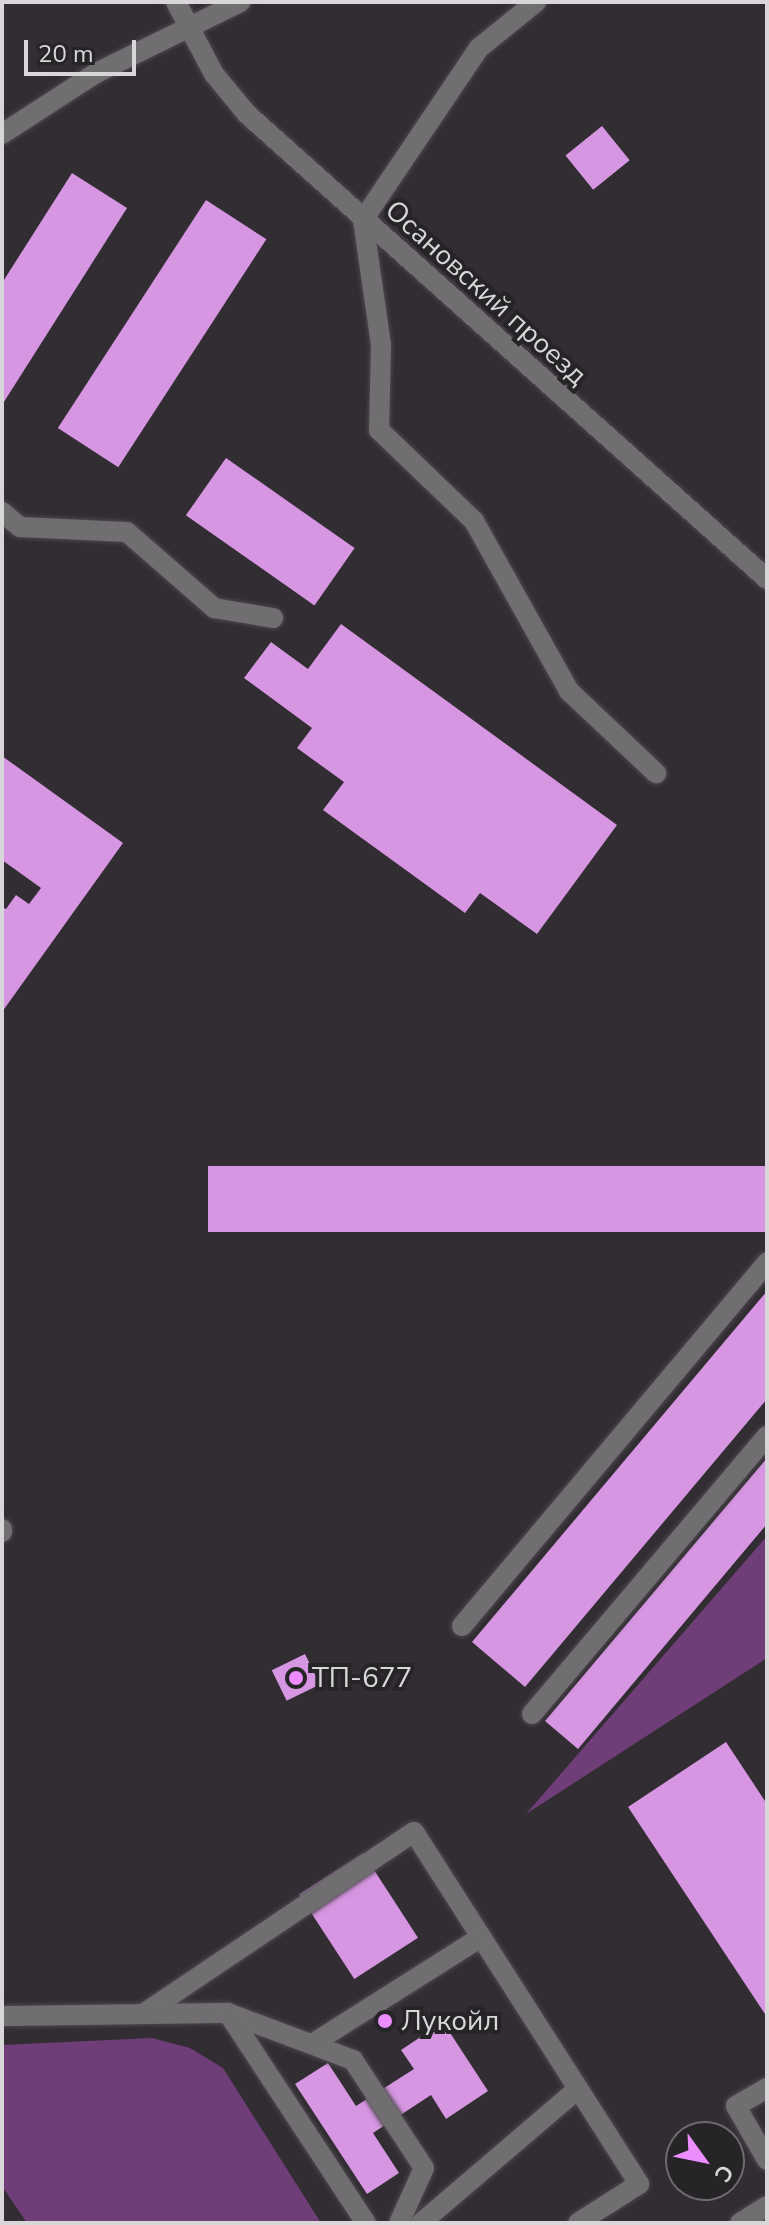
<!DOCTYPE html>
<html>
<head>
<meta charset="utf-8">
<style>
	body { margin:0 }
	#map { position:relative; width:769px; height:2225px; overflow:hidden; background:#312d32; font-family:"Nunito Sans",sans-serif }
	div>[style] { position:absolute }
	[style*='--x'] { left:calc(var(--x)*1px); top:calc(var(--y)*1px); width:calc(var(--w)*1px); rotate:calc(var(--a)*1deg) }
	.green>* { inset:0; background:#6f3e78 }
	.building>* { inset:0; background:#d696e1; transform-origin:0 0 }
	.roads { filter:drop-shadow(0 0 2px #4c484d) drop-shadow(0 0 2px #4c484d) }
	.minor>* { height:20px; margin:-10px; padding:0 10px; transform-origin:10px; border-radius:10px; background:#706e70 }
	.dots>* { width:22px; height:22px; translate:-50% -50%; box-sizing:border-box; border:4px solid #272428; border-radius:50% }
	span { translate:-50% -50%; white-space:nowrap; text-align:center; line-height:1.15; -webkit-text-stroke:8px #272428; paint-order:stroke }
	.street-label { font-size:28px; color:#d8d6d9 }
	.poi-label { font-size:28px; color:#d8d6d9 }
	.left { translate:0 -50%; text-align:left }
	.frame { position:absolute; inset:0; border:4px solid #d8d6d9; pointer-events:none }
	.north { position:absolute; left:665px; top:2121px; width:80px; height:80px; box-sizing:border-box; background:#272428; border:2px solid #6e6b6f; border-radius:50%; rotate:123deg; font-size:22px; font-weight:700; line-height:32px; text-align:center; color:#d8d6d9 }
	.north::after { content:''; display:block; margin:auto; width:28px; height:36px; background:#eb8dfc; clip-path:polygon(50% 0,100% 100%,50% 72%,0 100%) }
	.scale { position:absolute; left:24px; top:40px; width:112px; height:36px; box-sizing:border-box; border:4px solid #d8d6d9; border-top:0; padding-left:10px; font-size:24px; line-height:28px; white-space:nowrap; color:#d8d6d9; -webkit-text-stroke:6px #272428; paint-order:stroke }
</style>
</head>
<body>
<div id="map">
	<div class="green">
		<div style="clip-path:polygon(767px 1536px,767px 1658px,526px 1814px)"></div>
		<div style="clip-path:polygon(152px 2038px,190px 2048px,223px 2068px,321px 2223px,27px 2223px,2px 2186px,2px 2045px)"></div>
	</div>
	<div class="building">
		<div style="left:602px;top:126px;width:44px;height:47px;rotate:51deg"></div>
		<div style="clip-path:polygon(72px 173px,127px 208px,2px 405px,2px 283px)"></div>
		<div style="left:206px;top:200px;width:72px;height:272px;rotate:33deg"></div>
		<div style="left:226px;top:458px;width:157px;height:70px;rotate:35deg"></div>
		<div style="clip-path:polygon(341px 624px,617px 825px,537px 934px,480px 893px,465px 913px,323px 810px,344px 782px,297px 748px,312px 728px,244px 678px,271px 642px,308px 669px)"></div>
		<div style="clip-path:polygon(2px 756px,123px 843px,2px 1012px,2px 907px,6px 909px,16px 895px,29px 904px,41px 888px,2px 860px)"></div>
		<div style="left:767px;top:1166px;width:66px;height:559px;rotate:90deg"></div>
		<div style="clip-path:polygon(767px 1291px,767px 1399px,525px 1687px,472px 1642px)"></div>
		<div style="clip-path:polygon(767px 1458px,767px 1524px,578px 1749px,545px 1721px)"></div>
		<div style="left:305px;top:1654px;width:34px;height:37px;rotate:64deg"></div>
		<div style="clip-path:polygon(726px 1742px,767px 1804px,767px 2017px,628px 1807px)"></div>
		<div style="left:363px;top:1853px;width:101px;height:76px;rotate:57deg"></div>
		<div style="clip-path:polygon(443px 2022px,488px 2091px,446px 2119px,431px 2095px,373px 2133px,399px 2173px,367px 2194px,295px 2084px,328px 2063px,356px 2106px,414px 2069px,401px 2050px)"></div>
	</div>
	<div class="roads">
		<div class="minor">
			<div style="--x:176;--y:2;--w:81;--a:62.2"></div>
			<div style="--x:214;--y:74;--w:52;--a:50.5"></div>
			<div style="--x:247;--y:114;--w:698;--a:41.8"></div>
			<div style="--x:536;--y:2;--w:73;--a:141.1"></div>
			<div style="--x:479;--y:48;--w:207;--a:124"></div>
			<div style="--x:363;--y:220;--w:126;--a:81.8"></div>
			<div style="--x:381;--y:345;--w:85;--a:91.3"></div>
			<div style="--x:379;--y:430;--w:132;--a:43.8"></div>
			<div style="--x:474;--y:521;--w:195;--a:60.8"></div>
			<div style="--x:569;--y:691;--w:120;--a:43.3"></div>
			<div style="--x:2;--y:134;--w:112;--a:-33"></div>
			<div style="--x:96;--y:73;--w:161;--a:-26.2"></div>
			<div style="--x:2;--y:512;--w:23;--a:40"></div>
			<div style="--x:20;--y:527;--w:107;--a:2.7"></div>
			<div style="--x:127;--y:532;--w:116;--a:41.1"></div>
			<div style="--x:214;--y:608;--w:60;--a:9.6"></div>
			<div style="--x:2;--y:1529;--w:3;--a:90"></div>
			<div style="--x:462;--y:1626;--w:475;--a:-50"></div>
			<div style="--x:532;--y:1714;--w:364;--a:-49.8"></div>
			<div style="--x:228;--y:2013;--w:134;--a:20.6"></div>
			<div style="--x:353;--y:2060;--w:129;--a:56.7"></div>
			<div style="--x:424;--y:2168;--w:60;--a:114.4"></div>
			<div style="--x:143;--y:2014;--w:326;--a:-33.9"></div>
			<div style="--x:414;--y:1832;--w:418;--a:57.4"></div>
			<div style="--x:639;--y:2184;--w:72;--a:147.4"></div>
			<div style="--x:2;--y:2016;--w:226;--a:-0.8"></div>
			<div style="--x:228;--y:2013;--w:251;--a:56.7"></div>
			<div style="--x:312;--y:2044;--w:200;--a:-32.3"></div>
			<div style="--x:767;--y:2088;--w:36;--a:150"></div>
			<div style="--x:736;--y:2106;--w:62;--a:60.1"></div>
			<div style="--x:421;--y:2223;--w:206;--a:-40.5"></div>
			<div style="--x:740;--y:2223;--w:32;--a:-32"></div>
		</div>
	</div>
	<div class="dots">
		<div style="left:296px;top:1678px;background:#eb8dfc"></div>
		<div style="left:385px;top:2021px;background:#eb8dfc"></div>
	</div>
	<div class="street-label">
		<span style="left:486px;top:293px;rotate:42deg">Осановский проезд</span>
	</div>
	<div class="poi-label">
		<span class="left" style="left:312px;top:1678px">ТП-677</span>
		<span class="left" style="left:401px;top:2021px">Лукойл</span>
	</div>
	<div class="frame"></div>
	<div class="north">С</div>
	<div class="scale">20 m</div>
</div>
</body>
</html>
